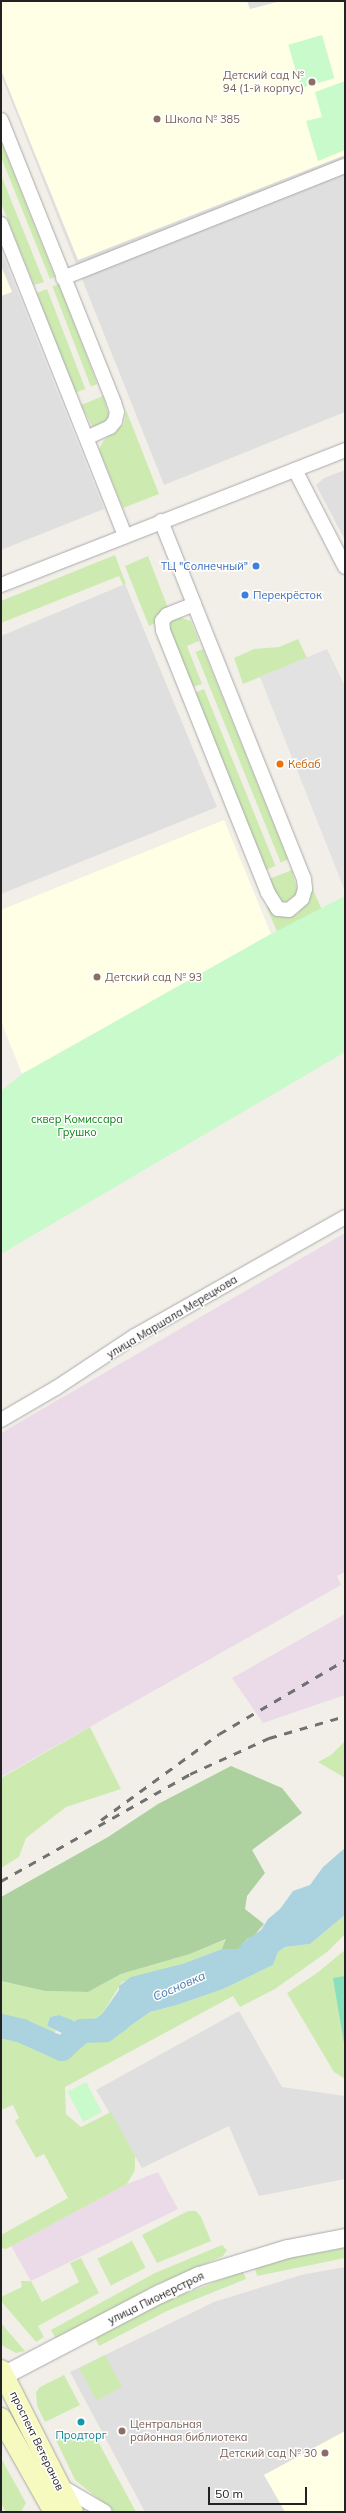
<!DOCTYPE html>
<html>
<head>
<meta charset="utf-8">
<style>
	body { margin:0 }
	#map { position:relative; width:346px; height:2513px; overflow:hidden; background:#f2efe9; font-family:Mulish,sans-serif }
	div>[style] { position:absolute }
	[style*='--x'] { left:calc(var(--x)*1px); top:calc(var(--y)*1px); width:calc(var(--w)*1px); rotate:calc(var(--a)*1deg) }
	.residential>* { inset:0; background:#e0dfdf }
	.industrial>* { inset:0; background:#ebdbe8 }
	.education>* { inset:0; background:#ffffe5 }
	.grass>* { inset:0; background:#cdebb0; transform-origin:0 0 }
	.forest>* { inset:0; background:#add19e }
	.park>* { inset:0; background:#c8facc; transform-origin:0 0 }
	.pitch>* { inset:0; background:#88e0be }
	.parking>* { inset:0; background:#e2e2e2 }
	.water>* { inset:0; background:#aad3df }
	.river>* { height:24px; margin:-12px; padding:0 12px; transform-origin:12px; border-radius:12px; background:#aad3df }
	.roads { filter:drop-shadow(0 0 1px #a9a9a9) drop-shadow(0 0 1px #a9a9a9) }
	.minor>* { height:14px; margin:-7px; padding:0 7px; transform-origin:7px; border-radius:7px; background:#fff }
	.tertiary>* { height:18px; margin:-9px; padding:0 9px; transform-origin:9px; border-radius:9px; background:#fff }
	.secondary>* { height:20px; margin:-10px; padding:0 10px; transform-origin:10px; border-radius:10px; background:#f7fabf }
	.rail>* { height:3px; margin-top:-1.5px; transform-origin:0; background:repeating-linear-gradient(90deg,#707070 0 8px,transparent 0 16px) }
	.dots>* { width:11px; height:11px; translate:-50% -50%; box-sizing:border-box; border:2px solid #fff; border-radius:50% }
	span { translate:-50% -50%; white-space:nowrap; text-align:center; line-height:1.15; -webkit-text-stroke:3px #fff; paint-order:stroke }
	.education-label { font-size:11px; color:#785e54 }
	.right { translate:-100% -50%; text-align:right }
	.left { translate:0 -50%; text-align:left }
	.shop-label { font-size:11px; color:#366cbe }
	.food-label { font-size:11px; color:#c56008 }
	.park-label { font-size:11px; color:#0c8416 }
	.street-label { font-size:11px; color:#222 }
	.culture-label { font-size:11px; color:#0d838f }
	.water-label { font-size:12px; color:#4a7aab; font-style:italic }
	.frame { position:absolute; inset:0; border:2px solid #222; pointer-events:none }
	.scale { position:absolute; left:208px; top:2487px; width:99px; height:18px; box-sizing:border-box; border:2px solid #222; border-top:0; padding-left:5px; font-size:12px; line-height:14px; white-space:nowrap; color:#222; -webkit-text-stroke:3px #fff; paint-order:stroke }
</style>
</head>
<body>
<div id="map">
	<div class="residential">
		<div style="clip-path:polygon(1px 1px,345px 1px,345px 412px,164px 485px,1px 75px)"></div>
		<div style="clip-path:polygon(1px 250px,104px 509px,1px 550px)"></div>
		<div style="clip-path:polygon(345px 470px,345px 540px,316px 485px,324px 478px)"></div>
		<div style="clip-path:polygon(125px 584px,217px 807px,1px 894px,1px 636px)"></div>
		<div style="clip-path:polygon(239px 2011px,282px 2087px,345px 2096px,345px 2179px,259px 2196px,229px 2126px,142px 2168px,96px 2090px)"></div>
		<div style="clip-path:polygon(345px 2267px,345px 2512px,145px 2512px,70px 2372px,214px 2302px,301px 2275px)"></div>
	</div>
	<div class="industrial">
		<div style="clip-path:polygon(345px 1233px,345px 1572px,337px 1576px,341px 1585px,1px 1777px,1px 1433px)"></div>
		<div style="clip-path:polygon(345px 1614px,345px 1695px,263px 1723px,232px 1678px)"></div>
		<div style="clip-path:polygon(158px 2172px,178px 2209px,31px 2281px,11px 2246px,127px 2184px)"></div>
	</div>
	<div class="education">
		<div style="clip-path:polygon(1px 1px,247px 1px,250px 9px,281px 1px,345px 1px,345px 155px,78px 260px,1px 70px)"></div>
		<div style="clip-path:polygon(1px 266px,12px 292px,1px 296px)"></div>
		<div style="clip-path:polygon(224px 820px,271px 934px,22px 1074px,1px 1021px,1px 910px)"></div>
		<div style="clip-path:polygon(345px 2431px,345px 2512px,285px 2512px,264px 2475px)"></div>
	</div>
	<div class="grass">
		<div style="clip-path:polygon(1px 141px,55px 277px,50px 279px,1px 157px)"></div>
		<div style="clip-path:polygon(1px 175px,44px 282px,34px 285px,1px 203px)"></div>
		<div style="left:59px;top:284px;width:107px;height:7px;rotate:69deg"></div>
		<div style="left:47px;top:289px;width:107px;height:11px;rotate:69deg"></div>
		<div style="clip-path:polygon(103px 396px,110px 419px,98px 426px,92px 426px,81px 405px)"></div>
		<div style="clip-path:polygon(126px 410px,159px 494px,123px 508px,99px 449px,104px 440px,124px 424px)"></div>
		<div style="clip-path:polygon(115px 555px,126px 584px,123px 585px,119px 576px,1px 623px,1px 601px)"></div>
		<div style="clip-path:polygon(148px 556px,168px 608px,161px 611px,156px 623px,149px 626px,125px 566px)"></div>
		<div style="clip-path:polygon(179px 617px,191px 621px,199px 641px,187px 646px,202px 684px,193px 687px,169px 628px,172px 621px)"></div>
		<div style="clip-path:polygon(298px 639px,307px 658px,243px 684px,234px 658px,254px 649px,279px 647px)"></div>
		<div style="left:203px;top:649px;width:227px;height:8px;rotate:68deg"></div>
		<div style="left:204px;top:689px;width:191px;height:10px;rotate:68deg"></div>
		<div style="clip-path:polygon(292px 870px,298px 893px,295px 898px,283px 903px,279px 900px,269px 879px)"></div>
		<div style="clip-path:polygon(310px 883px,323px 912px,279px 936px,266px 906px,287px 917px,297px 914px,309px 901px)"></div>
		<div style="clip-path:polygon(90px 1727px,121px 1789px,66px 1807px,26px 1838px,19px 1857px,1px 1868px,1px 1778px)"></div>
		<div style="clip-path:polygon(345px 1741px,345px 1778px,318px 1762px,331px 1755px)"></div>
		<div style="clip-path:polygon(345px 1915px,345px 1934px,327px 1952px,275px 1989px,240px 2007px,233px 1996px,65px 2087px,66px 2114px,81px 2127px,111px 2112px,135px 2156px,135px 2170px,127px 2184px,6px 2249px,2px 2248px,1px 2235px,68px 2198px,44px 2154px,36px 2158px,15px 2121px,19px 2118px,13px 2105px,1px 2110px,1px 2030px,39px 2041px,62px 2053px,77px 2038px,92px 2041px,120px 2033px,150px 2012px,177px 2005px,223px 1989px,273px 1965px,278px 1952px,285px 1947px,310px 1944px)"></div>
		<div style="clip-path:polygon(227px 1939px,222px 1949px,182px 1964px,122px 1982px,102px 2014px,82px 2029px,59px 2015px,50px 2017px,47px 2026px,56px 2031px,50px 2036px,1px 2020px,1px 1981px,45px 1991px,88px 1992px,121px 1974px,190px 1954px)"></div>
		<div style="clip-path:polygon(345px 1950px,345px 2079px,334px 2072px,287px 1993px,317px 1973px)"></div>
		<div style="clip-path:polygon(188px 2211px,196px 2211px,201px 2217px,211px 2241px,157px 2263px,142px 2235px)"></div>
		<div style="left:132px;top:2241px;width:30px;height:39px;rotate:63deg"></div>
		<div style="clip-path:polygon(222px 2245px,227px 2250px,223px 2256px,155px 2285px,56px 2339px,51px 2330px,155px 2273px)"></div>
		<div style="clip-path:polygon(345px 2248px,345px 2258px,257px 2276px,255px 2268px,289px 2258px)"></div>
		<div style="clip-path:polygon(81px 2258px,99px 2293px,38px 2326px,44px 2337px,36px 2342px,1px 2301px,1px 2297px,22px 2287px,21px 2281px,31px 2281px,42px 2302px,79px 2282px,70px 2263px)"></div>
		<div style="clip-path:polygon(243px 2271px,246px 2279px,169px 2310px,99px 2346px,95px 2338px,164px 2302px)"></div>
		<div style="clip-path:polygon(1px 2323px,25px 2351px,16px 2353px,1px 2345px)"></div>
		<div style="left:105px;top:2355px;width:36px;height:29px;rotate:62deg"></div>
		<div style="clip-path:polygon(64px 2375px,80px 2405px,45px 2422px,37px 2406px,36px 2392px,40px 2387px)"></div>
		<div style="clip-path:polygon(73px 2431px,79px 2440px,93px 2432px,136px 2512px,115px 2512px,75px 2480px,56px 2440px)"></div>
		<div style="clip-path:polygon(1px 2458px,26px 2503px,21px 2512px,6px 2512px,1px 2503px)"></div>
	</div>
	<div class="forest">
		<div style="clip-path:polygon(231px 1766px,282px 1788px,302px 1813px,252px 1850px,265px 1873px,247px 1896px,245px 1909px,264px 1924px,253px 1937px,247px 1939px,239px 1949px,222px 1949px,226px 1939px,190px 1954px,121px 1974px,88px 1992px,45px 1991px,1px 1981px,1px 1897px,108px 1837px,158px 1804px)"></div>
	</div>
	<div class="park">
		<div style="left:322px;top:35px;width:45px;height:35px;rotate:74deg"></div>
		<div style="clip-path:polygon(345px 81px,345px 150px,318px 161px,306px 121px,322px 117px,315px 92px)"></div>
		<div style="clip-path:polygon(345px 896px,345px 1052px,1px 1254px,1px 1091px,22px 1074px,271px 934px)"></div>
		<div style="left:86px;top:2082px;width:34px;height:21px;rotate:62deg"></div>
	</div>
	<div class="pitch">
		<div style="clip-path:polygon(345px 1976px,345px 2049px,333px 1978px)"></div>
	</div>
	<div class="parking">
		<div style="clip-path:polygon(327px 649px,345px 686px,345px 891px,260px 677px)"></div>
	</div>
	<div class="water">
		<div style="clip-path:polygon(345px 1848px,345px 1915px,310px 1944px,285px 1947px,278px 1952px,273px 1965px,223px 1989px,177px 2005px,150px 2012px,120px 2033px,92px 2041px,90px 2032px,82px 2029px,102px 2014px,119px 1990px,119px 1986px,131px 1977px,182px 1964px,222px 1949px,239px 1949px,242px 1943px,261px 1930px,268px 1919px,280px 1909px,293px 1891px,310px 1885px,323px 1867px)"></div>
		<div style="clip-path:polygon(59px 2015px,72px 2020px,82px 2031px,73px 2037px,69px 2044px,64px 2034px,47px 2026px,50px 2017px)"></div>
	</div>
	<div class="river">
		<div style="--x:1;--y:2026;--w:22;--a:13"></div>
		<div style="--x:22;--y:2031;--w:44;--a:24.2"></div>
		<div style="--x:62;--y:2049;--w:27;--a:-42"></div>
		<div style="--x:82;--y:2031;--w:23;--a:-2"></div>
		<div style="--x:105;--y:2030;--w:17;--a:-36"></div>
	</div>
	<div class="roads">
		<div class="minor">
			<div style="--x:1;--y:120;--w:305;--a:68.2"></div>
			<div style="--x:114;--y:403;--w:9;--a:72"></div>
			<div style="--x:117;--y:412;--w:9;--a:103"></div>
			<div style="--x:115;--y:421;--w:8;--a:130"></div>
			<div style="--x:110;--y:427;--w:26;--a:155"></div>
			<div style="--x:1;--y:224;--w:336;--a:68.3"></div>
			<div style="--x:63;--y:278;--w:303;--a:-21.7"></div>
			<div style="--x:295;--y:470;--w:109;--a:62.7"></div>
			<div style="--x:161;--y:521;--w:89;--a:68.3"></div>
			<div style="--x:1;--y:585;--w:370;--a:-21.4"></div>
			<div style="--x:194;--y:604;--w:296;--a:68.2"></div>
			<div style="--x:304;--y:879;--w:10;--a:84"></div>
			<div style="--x:305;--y:889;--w:10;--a:107"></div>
			<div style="--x:302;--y:899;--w:17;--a:140"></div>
			<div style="--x:289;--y:910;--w:11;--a:-175"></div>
			<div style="--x:278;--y:909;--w:19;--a:-122"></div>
			<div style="--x:268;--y:893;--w:283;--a:-111.8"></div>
			<div style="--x:163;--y:630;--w:9;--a:-96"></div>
			<div style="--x:162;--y:621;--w:8;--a:-50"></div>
			<div style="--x:167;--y:615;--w:29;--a:-22"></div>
			<div style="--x:1;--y:1420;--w:64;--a:-30.2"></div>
			<div style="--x:56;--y:1388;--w:95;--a:-33.4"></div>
			<div style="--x:135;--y:1336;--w:241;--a:-29.5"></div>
			<div style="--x:59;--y:2485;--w:53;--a:30.4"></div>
		</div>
		<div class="tertiary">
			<div style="--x:1;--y:2377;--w:179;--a:-27.6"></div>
			<div style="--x:160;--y:2294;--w:43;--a:-24.8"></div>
			<div style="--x:199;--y:2276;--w:93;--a:-16.9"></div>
			<div style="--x:288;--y:2249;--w:58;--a:-10.9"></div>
		</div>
		<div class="secondary">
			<div style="--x:1;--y:2370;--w:159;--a:63.1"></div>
			<div style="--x:1;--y:2418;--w:108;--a:60.6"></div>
		</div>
	</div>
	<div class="rail">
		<div style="--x:101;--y:1820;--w:146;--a:-36.1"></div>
		<div style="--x:219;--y:1734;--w:146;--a:-30.4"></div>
		<div style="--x:1;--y:1881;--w:217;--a:-29.5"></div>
		<div style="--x:190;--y:1774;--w:87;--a:-24.5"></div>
		<div style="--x:269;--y:1738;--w:79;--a:-16.1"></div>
	</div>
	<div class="dots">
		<div style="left:312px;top:82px;background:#8d6e63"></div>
		<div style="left:157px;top:119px;background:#8d6e63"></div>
		<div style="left:256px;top:566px;background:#3f7fe0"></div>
		<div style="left:245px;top:595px;background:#3f7fe0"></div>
		<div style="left:280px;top:764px;background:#e8710a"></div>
		<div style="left:97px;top:977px;background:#8d6e63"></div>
		<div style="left:81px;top:2422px;background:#0f9aa8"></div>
		<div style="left:122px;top:2431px;background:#8d6e63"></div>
		<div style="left:325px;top:2453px;background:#8d6e63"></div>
	</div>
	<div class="education-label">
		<span class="right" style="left:304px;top:82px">Детский сад №<br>94 (1-й корпус)</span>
		<span class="left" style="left:165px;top:119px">Школа № 385</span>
		<span class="left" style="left:105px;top:977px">Детский сад № 93</span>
		<span class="left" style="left:130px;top:2431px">Центральная<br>районная библиотека</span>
		<span class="right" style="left:317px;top:2453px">Детский сад № 30</span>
	</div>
	<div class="shop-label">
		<span class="right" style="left:248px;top:566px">ТЦ "Солнечный"</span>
		<span class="left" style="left:253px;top:595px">Перекрёсток</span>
	</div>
	<div class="food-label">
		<span class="left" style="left:288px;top:764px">Кебаб</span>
	</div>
	<div class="park-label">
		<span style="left:77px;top:1126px">сквер Комиссара<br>Грушко</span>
	</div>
	<div class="street-label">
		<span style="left:172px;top:1317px;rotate:-31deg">улица Маршала Мерецкова</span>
		<span style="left:156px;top:2298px;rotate:-26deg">улица Пионерстроя</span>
		<span style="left:37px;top:2441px;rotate:64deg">проспект Ветеранов</span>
	</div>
	<div class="culture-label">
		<span style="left:81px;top:2435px">Продторг</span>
	</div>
	<div class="water-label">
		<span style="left:179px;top:1986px;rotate:-24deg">Сосновка</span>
	</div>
	<div class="frame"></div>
	<div class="scale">50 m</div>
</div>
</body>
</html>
